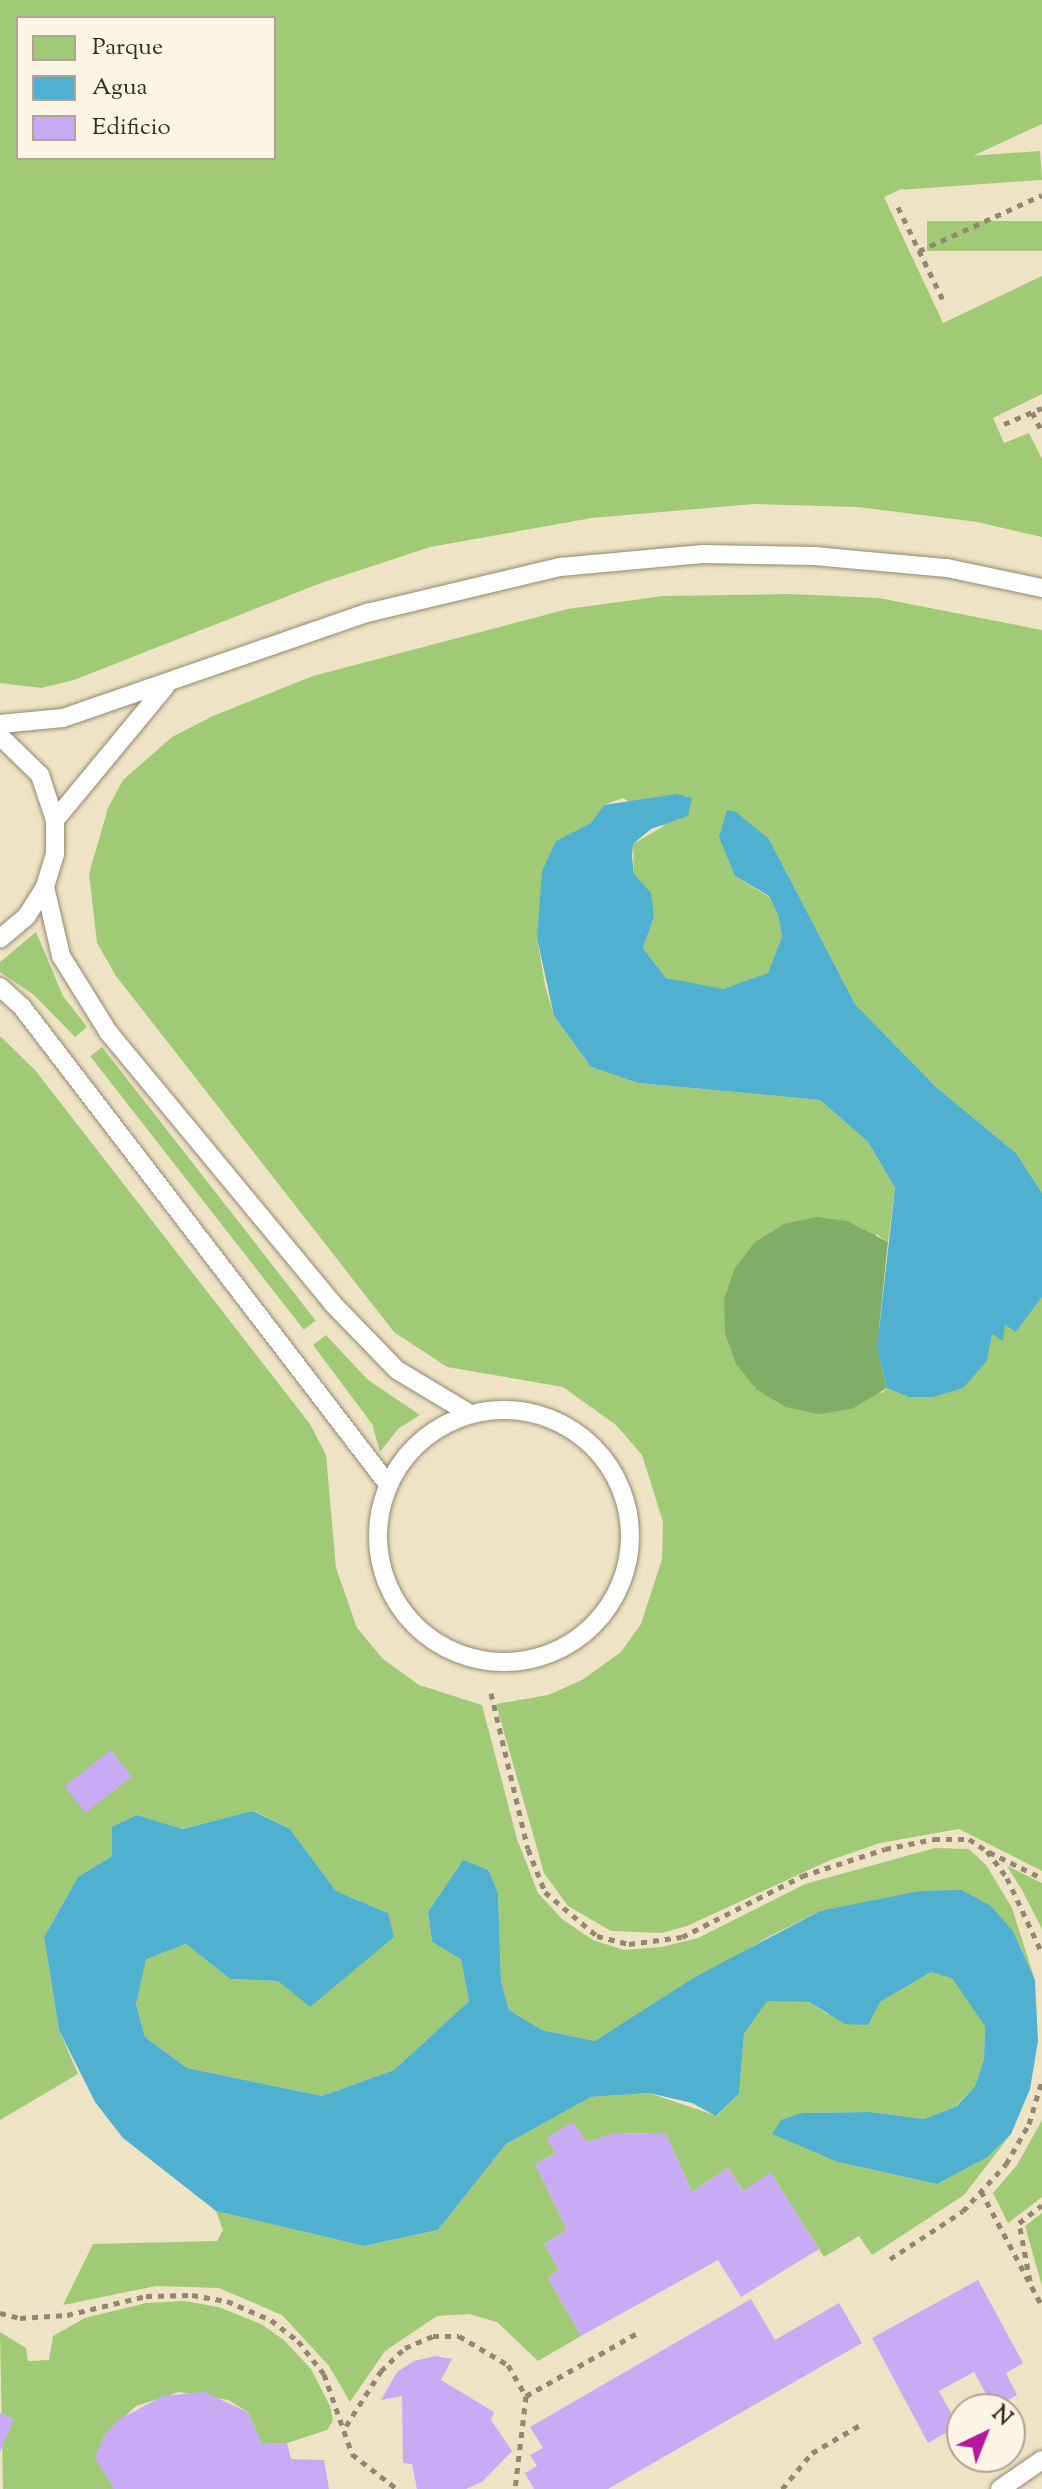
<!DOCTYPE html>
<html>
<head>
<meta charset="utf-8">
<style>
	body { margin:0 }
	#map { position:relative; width:1042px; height:2489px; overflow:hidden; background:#eee4c5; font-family:"Sorts Mill Goudy",serif }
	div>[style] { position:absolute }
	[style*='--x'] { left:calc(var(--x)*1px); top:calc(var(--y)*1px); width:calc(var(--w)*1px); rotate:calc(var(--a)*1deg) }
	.green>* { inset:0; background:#a1ca76; transform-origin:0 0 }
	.forest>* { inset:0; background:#80ae67 }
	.water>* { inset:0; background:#50b0cf }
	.building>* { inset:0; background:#c8aaf5; transform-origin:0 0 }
	.path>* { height:5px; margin-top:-2.5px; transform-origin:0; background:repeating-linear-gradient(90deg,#948772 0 6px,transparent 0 12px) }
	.roads { filter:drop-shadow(0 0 2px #948772) drop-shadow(0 0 2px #948772) }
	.service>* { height:18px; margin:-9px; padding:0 9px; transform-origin:9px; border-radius:9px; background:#fff }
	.service>.ring { margin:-9px; padding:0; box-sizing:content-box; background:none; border:18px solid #fff; border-radius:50% }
	span { translate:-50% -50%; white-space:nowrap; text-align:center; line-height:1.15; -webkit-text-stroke:6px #fcf5e5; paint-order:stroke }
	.legend { position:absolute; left:16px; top:16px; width:260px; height:144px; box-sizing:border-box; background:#fcf5e5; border:2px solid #afa495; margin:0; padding:10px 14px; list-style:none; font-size:24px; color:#3b2a1e }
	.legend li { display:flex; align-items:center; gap:16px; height:40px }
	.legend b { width:40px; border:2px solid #afa495 }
	.north { position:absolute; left:946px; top:2393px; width:80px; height:80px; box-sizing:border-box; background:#fcf5e5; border:2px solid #afa495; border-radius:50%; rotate:43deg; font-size:22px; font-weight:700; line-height:32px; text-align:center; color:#3b2a1e }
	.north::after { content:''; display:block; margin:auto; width:28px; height:36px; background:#b5179e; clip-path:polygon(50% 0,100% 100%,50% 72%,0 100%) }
</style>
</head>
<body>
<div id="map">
	<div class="green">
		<div style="clip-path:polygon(evenodd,0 0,1042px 0,1042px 124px,884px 197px,943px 323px,1042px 276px,1042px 394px,993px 418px,1004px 443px,1029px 433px,1042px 459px,1042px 537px,977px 522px,857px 507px,754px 504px,592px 518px,430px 547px,321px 583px,74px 680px,41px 688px,0 683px,0 0,18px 18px,274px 18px,274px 158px,18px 158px,18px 18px)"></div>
		<div style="left:1040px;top:151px;width:29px;height:140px;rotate:86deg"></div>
		<div style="left:1042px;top:221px;width:30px;height:115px;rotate:90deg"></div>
		<div style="clip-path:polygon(789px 594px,879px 598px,1042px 630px,1042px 1193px,1016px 1153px,936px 1087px,855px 1004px,769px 839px,735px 876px,769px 897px,778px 915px,782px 936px,768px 974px,723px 989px,704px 988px,666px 978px,643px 948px,654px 917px,634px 874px,633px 844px,664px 826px,623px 798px,604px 805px,592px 823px,556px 841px,537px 938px,545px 985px,554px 1016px,591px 1067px,638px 1083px,820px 1100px,868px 1142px,895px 1188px,888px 1242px,876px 1234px,881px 1394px,887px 1388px,908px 1397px,934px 1397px,962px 1388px,987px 1361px,992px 1333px,1004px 1324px,1016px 1332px,1042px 1297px,1042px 1871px,959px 1829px,880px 1843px,828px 1861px,687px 1926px,662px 1933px,611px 1931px,568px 1906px,544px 1873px,496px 1704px,548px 1695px,582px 1680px,621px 1652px,641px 1624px,662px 1559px,663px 1522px,642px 1455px,616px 1425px,563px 1387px,447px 1367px,394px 1332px,116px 976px,97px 943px,89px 874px,108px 808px,123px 780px,172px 737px,213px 716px,313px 676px,568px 609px,663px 596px)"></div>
		<div style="clip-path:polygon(36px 932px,63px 996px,87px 1027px,75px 1037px,34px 995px,0 972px,0 962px)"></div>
		<div style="clip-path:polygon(0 1036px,35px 1070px,310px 1424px,326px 1455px,336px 1568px,357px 1628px,383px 1659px,419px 1685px,482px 1705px,517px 1839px,538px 1893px,562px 1919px,593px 1940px,624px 1950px,662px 1947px,698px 1938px,805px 1884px,935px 1848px,969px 1849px,986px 1865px,1012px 1908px,1035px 1980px,1013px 1931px,862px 1904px,820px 1911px,768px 1937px,595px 2041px,542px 2030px,509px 2010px,501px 1981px,498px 1893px,463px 1860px,428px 1912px,432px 1942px,461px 1958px,469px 2001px,394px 2070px,322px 2096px,187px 2068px,145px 2037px,136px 2004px,145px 1959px,186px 1944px,230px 1979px,278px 1981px,388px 1913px,336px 1891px,290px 1829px,254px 1811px,181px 1829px,137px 1815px,112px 1856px,78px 1877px,44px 1937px,59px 2030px,78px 2074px,0 2120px)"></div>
		<div style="left:102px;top:1047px;width:347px;height:15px;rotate:52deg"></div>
		<div style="clip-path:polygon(326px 1335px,368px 1380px,420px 1415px,398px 1429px,380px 1452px,372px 1424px,313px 1345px)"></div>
		<div style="clip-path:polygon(1007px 1866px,1042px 1883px,1042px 1929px,1022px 1890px)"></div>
		<div style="clip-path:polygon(931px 1972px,952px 1977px,985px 2025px,984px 2059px,975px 2086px,956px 2106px,924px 2119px,870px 2112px,802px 2113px,838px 2162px,937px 2184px,988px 2157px,1011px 2134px,964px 2195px,872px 2255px,859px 2236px,824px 2257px,771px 2173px,743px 2191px,728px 2168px,692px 2192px,666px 2134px,615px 2133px,587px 2142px,547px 2139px,556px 2153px,535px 2164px,567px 2230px,544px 2244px,559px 2270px,548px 2278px,581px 2336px,538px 2361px,497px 2322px,469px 2314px,437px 2316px,385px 2351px,350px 2402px,329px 2366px,282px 2315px,219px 2288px,156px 2286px,63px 2305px,93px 2244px,217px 2241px,223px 2230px,216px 2211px,364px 2246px,438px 2230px,506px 2144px,591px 2097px,649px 2093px,717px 2116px,739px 2094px,744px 2034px,767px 2000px,809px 2002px,827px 2014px,880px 2002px)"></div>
		<div style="clip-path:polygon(1042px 2120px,1042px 2197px,1008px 2223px,993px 2193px,1017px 2165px)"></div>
		<div style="clip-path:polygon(1042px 2213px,1042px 2286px,1025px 2226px)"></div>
		<div style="clip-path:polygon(184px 2301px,219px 2307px,261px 2324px,284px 2340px,311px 2369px,330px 2406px,333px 2420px,327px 2430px,287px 2443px,262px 2444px,248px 2412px,228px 2400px,179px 2392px,136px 2406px,104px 2436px,96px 2458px,114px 2489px,3px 2489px,0 2332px,26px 2348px,28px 2361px,49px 2360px,53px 2336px,85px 2318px,146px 2303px)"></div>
	</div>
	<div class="forest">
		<div style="clip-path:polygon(816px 1217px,847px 1221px,888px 1242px,877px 1347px,887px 1388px,852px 1409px,818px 1414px,786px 1407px,757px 1390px,736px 1364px,725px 1333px,724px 1299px,735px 1268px,755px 1242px,784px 1224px)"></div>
	</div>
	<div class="water">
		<div style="clip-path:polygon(677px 794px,692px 798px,688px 816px,651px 829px,633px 844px,632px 856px,634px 874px,651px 893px,654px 917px,643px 948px,666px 978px,723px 989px,768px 973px,782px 936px,778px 915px,769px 896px,735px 876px,719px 837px,727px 810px,736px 812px,769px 839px,855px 1004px,936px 1087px,1016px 1153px,1042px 1193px,1042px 1297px,1016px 1332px,1005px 1325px,1003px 1341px,992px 1334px,987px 1361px,963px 1388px,934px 1397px,908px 1397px,887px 1388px,877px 1347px,895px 1188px,868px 1142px,820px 1100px,638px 1083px,591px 1067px,554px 1016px,537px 938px,542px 871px,556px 841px,591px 823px,604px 805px)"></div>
		<div style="clip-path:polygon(253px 1811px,290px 1829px,336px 1891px,388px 1913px,394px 1937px,310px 2007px,278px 1981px,230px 1979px,186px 1944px,146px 1959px,136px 2004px,145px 2037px,187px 2068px,322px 2096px,394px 2070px,469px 2001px,461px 1959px,432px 1942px,428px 1912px,463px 1860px,488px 1870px,498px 1893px,501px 1981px,509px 2010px,542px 2030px,595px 2041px,695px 1977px,820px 1911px,920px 1891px,961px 1890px,991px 1906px,1013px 1931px,1035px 1980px,1038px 2041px,1030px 2089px,1011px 2134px,988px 2157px,937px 2184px,838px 2162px,772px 2134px,781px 2120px,802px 2113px,870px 2112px,924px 2119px,957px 2106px,975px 2086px,984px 2059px,985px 2026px,952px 1978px,931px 1972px,880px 2002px,868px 2025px,845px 2024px,809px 2002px,767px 2001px,744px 2034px,739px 2094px,716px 2116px,692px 2103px,649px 2093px,591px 2097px,506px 2144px,438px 2230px,364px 2246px,216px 2211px,123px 2138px,95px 2102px,59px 2030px,44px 1937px,78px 1877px,112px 1856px,112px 1827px,137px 1815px,182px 1829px)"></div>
	</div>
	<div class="building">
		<div style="left:111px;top:1750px;width:34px;height:59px;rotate:52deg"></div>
		<div style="clip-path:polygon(573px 2122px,587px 2142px,615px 2133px,666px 2134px,692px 2192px,728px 2168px,743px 2191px,771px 2173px,819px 2249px,741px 2297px,718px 2260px,581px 2336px,548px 2278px,559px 2270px,544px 2244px,567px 2230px,535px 2164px,556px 2153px,546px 2138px)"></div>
		<div style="clip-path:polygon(978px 2280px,1023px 2363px,1006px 2373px,1017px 2395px,994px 2408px,974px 2372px,939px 2391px,958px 2426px,928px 2443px,872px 2338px)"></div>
		<div style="clip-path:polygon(751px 2299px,775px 2340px,839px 2303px,862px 2343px,608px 2489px,534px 2489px,525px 2473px,537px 2466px,530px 2455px,543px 2448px,530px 2427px)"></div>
		<div style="clip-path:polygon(435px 2356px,452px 2359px,441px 2380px,494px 2412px,491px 2420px,512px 2451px,482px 2482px,466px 2489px,417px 2489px,412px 2464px,403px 2463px,402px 2396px,381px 2400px,397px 2372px,414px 2361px)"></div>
		<div style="clip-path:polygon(204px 2392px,248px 2412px,262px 2444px,287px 2443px,291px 2459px,324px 2460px,329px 2489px,114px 2489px,95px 2458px,104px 2436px,118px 2420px,163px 2396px)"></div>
		<div style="clip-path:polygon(0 2413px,14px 2419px,0 2452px)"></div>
	</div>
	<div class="path">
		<div style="--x:898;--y:207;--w:106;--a:64.2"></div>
		<div style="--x:919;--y:251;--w:135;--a:-24.5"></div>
		<div style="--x:1032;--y:412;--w:22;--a:63"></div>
		<div style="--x:1004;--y:424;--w:41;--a:-22.8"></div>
		<div style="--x:491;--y:1693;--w:160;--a:76.7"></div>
		<div style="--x:528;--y:1849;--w:46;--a:68.4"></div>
		<div style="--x:545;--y:1892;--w:68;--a:40.2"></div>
		<div style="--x:597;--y:1936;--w:33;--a:14"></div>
		<div style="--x:629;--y:1944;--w:53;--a:-7.5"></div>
		<div style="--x:682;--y:1937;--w:135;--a:-26.9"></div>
		<div style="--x:802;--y:1876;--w:87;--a:-18"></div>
		<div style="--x:885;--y:1849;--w:50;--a:-11.5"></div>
		<div style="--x:934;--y:1839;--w:35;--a:0"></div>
		<div style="--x:969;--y:1839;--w:22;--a:34"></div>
		<div style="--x:987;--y:1851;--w:34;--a:53"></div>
		<div style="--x:1007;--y:1878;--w:83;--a:65"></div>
		<div style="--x:989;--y:1852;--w:59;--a:26.1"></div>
		<div style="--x:981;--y:2191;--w:130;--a:62.1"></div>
		<div style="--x:890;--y:2259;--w:87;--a:-33.3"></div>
		<div style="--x:963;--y:2211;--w:64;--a:-47.5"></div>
		<div style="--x:1006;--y:2164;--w:46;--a:-60.1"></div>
		<div style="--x:1029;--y:2124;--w:46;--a:-73.5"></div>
		<div style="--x:1030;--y:2281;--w:59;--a:-100.7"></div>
		<div style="--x:1019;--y:2223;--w:29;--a:-38"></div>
		<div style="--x:0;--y:2313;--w:21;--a:14"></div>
		<div style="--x:20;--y:2318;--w:47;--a:-3.7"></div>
		<div style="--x:67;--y:2315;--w:81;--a:-13.5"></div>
		<div style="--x:146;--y:2296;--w:46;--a:-1.2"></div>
		<div style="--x:192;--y:2295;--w:36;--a:10"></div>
		<div style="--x:227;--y:2301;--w:48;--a:23.4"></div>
		<div style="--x:271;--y:2320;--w:34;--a:38"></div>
		<div style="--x:298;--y:2341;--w:42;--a:51.8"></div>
		<div style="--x:324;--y:2374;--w:85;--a:70.7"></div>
		<div style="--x:352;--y:2454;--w:57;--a:37.9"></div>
		<div style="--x:526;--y:2396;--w:130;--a:-29.5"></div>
		<div style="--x:346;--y:2426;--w:65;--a:-57.5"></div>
		<div style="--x:381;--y:2371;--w:33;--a:-44"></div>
		<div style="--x:405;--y:2348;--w:30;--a:-23"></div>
		<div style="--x:433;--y:2336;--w:26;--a:0"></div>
		<div style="--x:459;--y:2336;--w:57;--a:30.6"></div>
		<div style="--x:508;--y:2365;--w:36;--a:60"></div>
		<div style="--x:526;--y:2396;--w:94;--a:96.7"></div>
		<div style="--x:782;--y:2489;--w:47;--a:-50.2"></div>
		<div style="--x:812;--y:2453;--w:56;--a:-30.3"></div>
	</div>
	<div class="roads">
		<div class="service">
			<div style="--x:0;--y:724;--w:63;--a:-5.4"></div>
			<div style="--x:63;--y:718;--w:322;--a:-19.1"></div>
			<div style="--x:367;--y:613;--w:198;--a:-13.4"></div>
			<div style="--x:560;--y:567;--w:143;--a:-5.2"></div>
			<div style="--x:702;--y:554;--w:112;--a:1"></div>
			<div style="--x:814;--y:556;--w:134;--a:5.2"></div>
			<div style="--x:947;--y:568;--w:97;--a:11.9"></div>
			<div style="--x:0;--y:736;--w:56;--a:44.3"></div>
			<div style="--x:40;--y:775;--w:47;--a:71.6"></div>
			<div style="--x:55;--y:820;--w:34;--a:90"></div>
			<div style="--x:55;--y:854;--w:34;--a:107"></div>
			<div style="--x:45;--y:887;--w:34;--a:122"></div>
			<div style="--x:27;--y:916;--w:35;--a:140"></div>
			<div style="--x:55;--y:820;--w:173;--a:-50.4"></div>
			<div style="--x:45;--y:887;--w:71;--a:76.9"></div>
			<div style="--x:61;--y:956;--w:91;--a:58.1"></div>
			<div style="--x:109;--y:1033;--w:350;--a:50.4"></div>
			<div style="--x:332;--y:1303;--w:93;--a:45.9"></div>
			<div style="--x:397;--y:1370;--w:82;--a:31"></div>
			<div style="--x:0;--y:987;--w:30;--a:42"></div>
			<div style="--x:22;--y:1007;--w:600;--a:52.52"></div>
			<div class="ring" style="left:378px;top:1410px;width:234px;height:234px"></div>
			<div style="--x:1000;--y:2489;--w:51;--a:-34.6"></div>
		</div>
	</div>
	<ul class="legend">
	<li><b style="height:22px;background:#a1ca76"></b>Parque</li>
	<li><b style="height:22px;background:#50b0cf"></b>Agua</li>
	<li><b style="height:22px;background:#c8aaf5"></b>Edificio</li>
	</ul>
	<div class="north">N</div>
</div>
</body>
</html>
